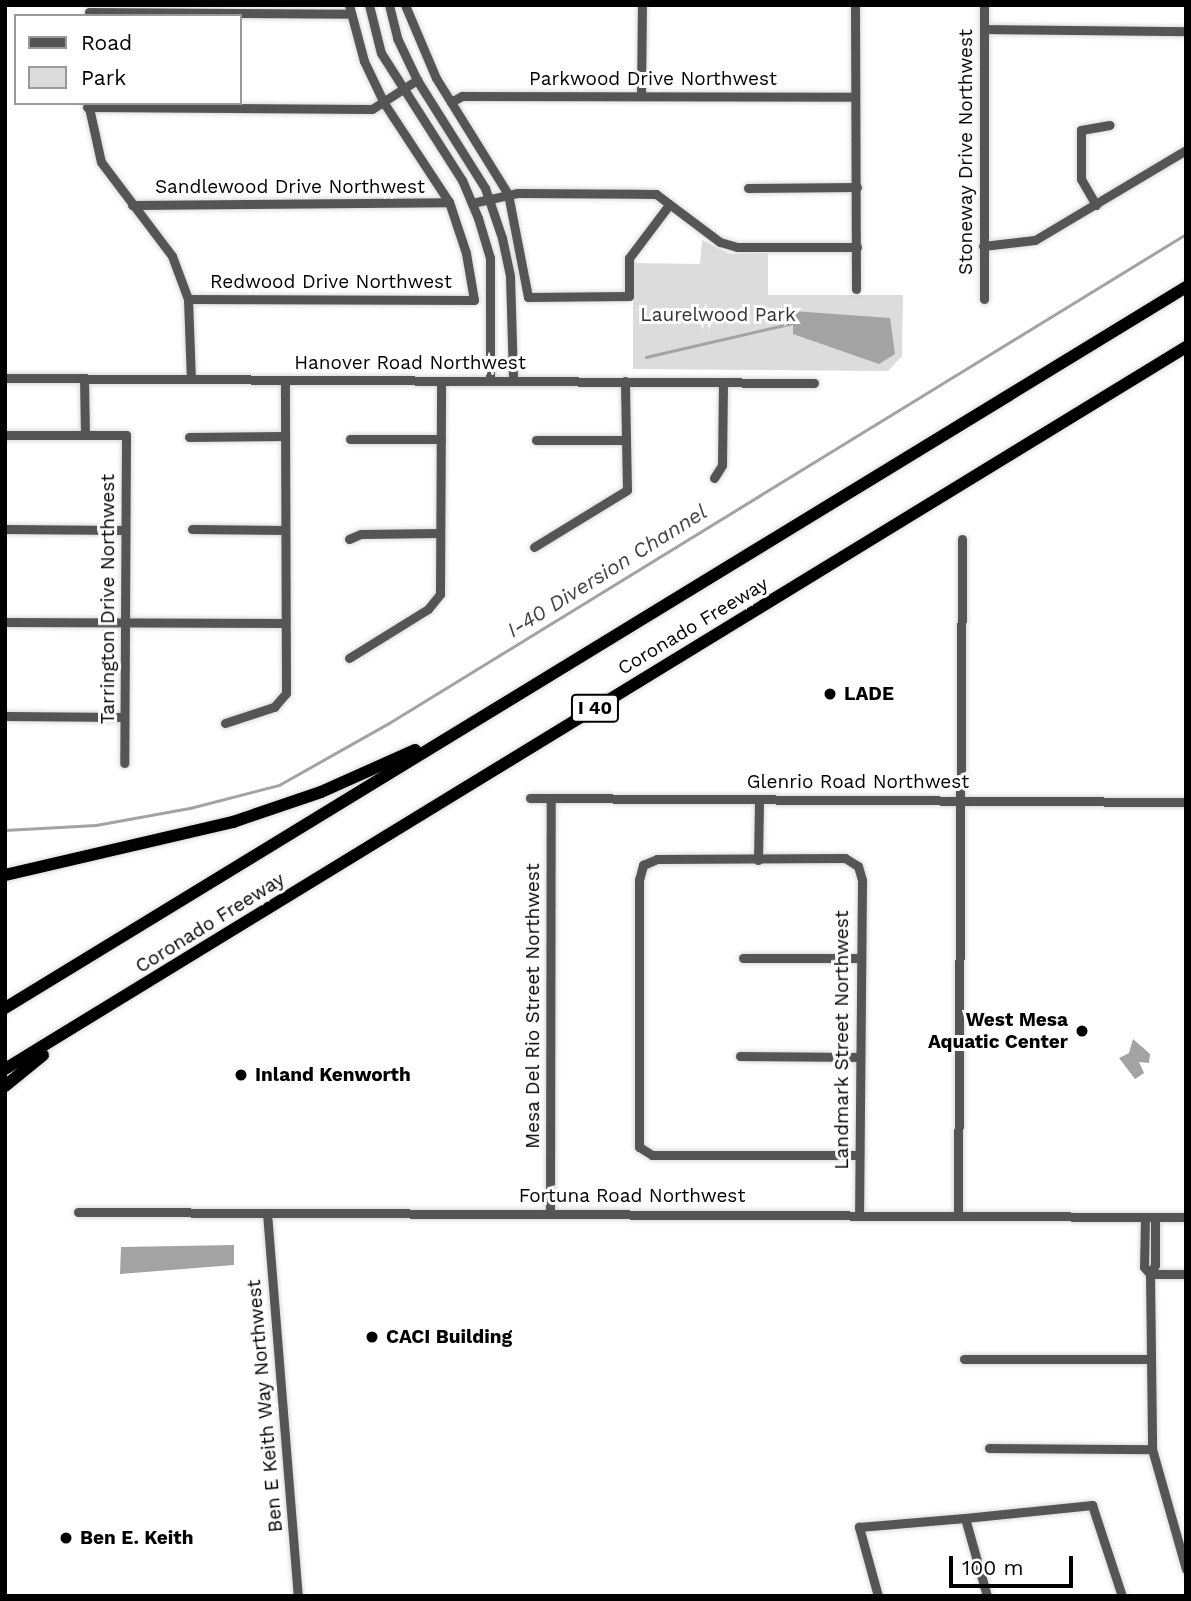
<!DOCTYPE html>
<html>
<head>
<meta charset="utf-8">
<style>
	body { margin:0 }
	#map { position:relative; width:1191px; height:1601px; overflow:hidden; background:#fff; font-family:"Work Sans",sans-serif }
	div>[style] { position:absolute }
	[style*='--x'] { left:calc(var(--x)*1px); top:calc(var(--y)*1px); width:calc(var(--w)*1px); rotate:calc(var(--a)*1deg) }
	.green>* { inset:0; background:#dcdcdc }
	.water>* { inset:0; background:#a3a3a3 }
	.stream>* { height:2.5px; margin:-1.25px; padding:0 1.25px; transform-origin:1.25px; border-radius:1.25px; background:#a3a3a3 }
	.roads { filter:drop-shadow(0 0 2px #dbdbdb) drop-shadow(0 0 2px #dbdbdb) }
	.minor>* { height:9px; margin:-4.5px; padding:0 4.5px; transform-origin:4.5px; border-radius:4.5px; background:#555 }
	.highway>* { height:12px; margin:-6px; padding:0 6px; transform-origin:6px; border-radius:6px; background:#000 }
	.dots>* { width:19px; height:19px; translate:-50% -50%; box-sizing:border-box; border:4px solid #fff; border-radius:50% }
	span { translate:-50% -50%; white-space:nowrap; text-align:center; line-height:1.15; -webkit-text-stroke:6px #fff; paint-order:stroke }
	.shield-label span { padding:2px 5px; background:#fff; border:2px solid; border-radius:5px; -webkit-text-stroke-width:0 }
	.shield-label { font-size:18px; color:#000; font-weight:700 }
	.street-label { font-size:19px; color:#000 }
	.park-label { font-size:19px; color:#333 }
	.poi-label { font-size:19px; color:#000; font-weight:700 }
	.left { translate:0 -50%; text-align:left }
	.right { translate:-100% -50%; text-align:right }
	.water-label { font-size:21px; color:#444; font-style:italic }
	.frame { position:absolute; inset:0; border:7px solid #000; pointer-events:none }
	.legend { position:absolute; left:14px; top:14px; width:228px; height:91px; box-sizing:border-box; background:#fff; border:2px solid #999; margin:0; padding:9px 12px; list-style:none; font-size:21px; color:#000 }
	.legend li { display:flex; align-items:center; gap:14px; height:35px }
	.legend b { width:35px; border:2px solid #999 }
	.scale { position:absolute; left:949px; top:1556px; width:124px; height:32px; box-sizing:border-box; border:4px solid #000; border-top:0; padding-left:9px; font-size:21px; line-height:24px; white-space:nowrap; color:#000; -webkit-text-stroke:5px #fff; paint-order:stroke }
</style>
</head>
<body>
<div id="map">
	<div class="green">
		<div style="clip-path:polygon(702px 240px,730px 254px,768px 253px,768px 295px,903px 295px,902px 356px,888px 371px,633px 369px,633px 263px,700px 264px)"></div>
	</div>
	<div class="water">
		<div style="clip-path:polygon(793px 311px,890px 318px,895px 354px,879px 364px,793px 334px)"></div>
		<div style="clip-path:polygon(1133px 1039px,1150px 1054px,1149px 1063px,1139px 1062px,1144px 1073px,1135px 1079px,1119px 1058px,1129px 1053px)"></div>
		<div style="clip-path:polygon(234px 1245px,234px 1265px,120px 1274px,121px 1247px)"></div>
	</div>
	<div class="stream">
		<div style="--x:646;--y:357;--w:151;--a:-13"></div>
		<div style="--x:5;--y:830;--w:91;--a:-3.1"></div>
		<div style="--x:96;--y:825;--w:96;--a:-10.3"></div>
		<div style="--x:190;--y:808;--w:92;--a:-14.5"></div>
		<div style="--x:279;--y:785;--w:126;--a:-29.4"></div>
		<div style="--x:389;--y:723;--w:935;--a:-31.53"></div>
	</div>
	<div class="roads">
		<div class="minor">
			<div style="--x:369;--y:5;--w:49;--a:76"></div>
			<div style="--x:381;--y:53;--w:151;--a:57.5"></div>
			<div style="--x:462;--y:180;--w:41;--a:67.2"></div>
			<div style="--x:478;--y:218;--w:42;--a:73.3"></div>
			<div style="--x:490;--y:258;--w:122;--a:90"></div>
			<div style="--x:389;--y:5;--w:34;--a:76"></div>
			<div style="--x:397;--y:38;--w:47;--a:64.5"></div>
			<div style="--x:417;--y:80;--w:128;--a:57.8"></div>
			<div style="--x:485;--y:188;--w:53;--a:71.2"></div>
			<div style="--x:502;--y:238;--w:39;--a:78"></div>
			<div style="--x:510;--y:276;--w:104;--a:88.3"></div>
			<div style="--x:405;--y:5;--w:79;--a:67"></div>
			<div style="--x:436;--y:78;--w:137;--a:58.2"></div>
			<div style="--x:508;--y:194;--w:105;--a:79"></div>
			<div style="--x:528;--y:297;--w:101;--a:-0.6"></div>
			<div style="--x:629;--y:296;--w:38;--a:-90"></div>
			<div style="--x:629;--y:258;--w:66;--a:-53"></div>
			<div style="--x:855;--y:5;--w:284;--a:89.8"></div>
			<div style="--x:984;--y:5;--w:294;--a:90"></div>
			<div style="--x:89;--y:12;--w:261;--a:0.4"></div>
			<div style="--x:984;--y:29;--w:202;--a:0.6"></div>
			<div style="--x:641;--y:96;--w:91;--a:-89.4"></div>
			<div style="--x:451;--y:102;--w:13;--a:-29"></div>
			<div style="--x:462;--y:96;--w:393;--a:0.1"></div>
			<div style="--x:88;--y:103;--w:60;--a:77.6"></div>
			<div style="--x:101;--y:162;--w:118;--a:52.9"></div>
			<div style="--x:172;--y:256;--w:46;--a:69.6"></div>
			<div style="--x:188;--y:299;--w:80;--a:87.9"></div>
			<div style="--x:87;--y:107;--w:285;--a:0.4"></div>
			<div style="--x:372;--y:109;--w:54;--a:-32.8"></div>
			<div style="--x:748;--y:188;--w:109;--a:-0.5"></div>
			<div style="--x:472;--y:203;--w:46;--a:-12.5"></div>
			<div style="--x:517;--y:193;--w:139;--a:0.4"></div>
			<div style="--x:656;--y:194;--w:80;--a:36.9"></div>
			<div style="--x:720;--y:242;--w:18;--a:16"></div>
			<div style="--x:737;--y:247;--w:120;--a:0"></div>
			<div style="--x:132;--y:205;--w:317;--a:-0.5"></div>
			<div style="--x:1096;--y:205;--w:30;--a:-120"></div>
			<div style="--x:1081;--y:179;--w:49;--a:-90"></div>
			<div style="--x:1081;--y:130;--w:29;--a:-10"></div>
			<div style="--x:983;--y:246;--w:52;--a:-6.6"></div>
			<div style="--x:1035;--y:240;--w:176;--a:-30.8"></div>
			<div style="--x:188;--y:299;--w:286;--a:0.2"></div>
			<div style="--x:474;--y:300;--w:48;--a:-99.7"></div>
			<div style="--x:466;--y:253;--w:54;--a:-108.4"></div>
			<div style="--x:449;--y:202;--w:118;--a:-123.3"></div>
			<div style="--x:384;--y:103;--w:47;--a:-115.5"></div>
			<div style="--x:364;--y:61;--w:58;--a:-105"></div>
			<div style="--x:5;--y:378;--w:809;--a:0.35"></div>
			<div style="--x:84;--y:378;--w:57;--a:89"></div>
			<div style="--x:5;--y:435;--w:121;--a:0"></div>
			<div style="--x:126;--y:435;--w:328;--a:90.3"></div>
			<div style="--x:189;--y:437;--w:96;--a:-0.6"></div>
			<div style="--x:350;--y:439;--w:91;--a:0"></div>
			<div style="--x:536;--y:440;--w:90;--a:0"></div>
			<div style="--x:714;--y:478;--w:15;--a:-58"></div>
			<div style="--x:722;--y:465;--w:83;--a:-89.3"></div>
			<div style="--x:5;--y:529;--w:120;--a:0.5"></div>
			<div style="--x:192;--y:529;--w:93;--a:0.6"></div>
			<div style="--x:349;--y:539;--w:13;--a:-23"></div>
			<div style="--x:361;--y:534;--w:79;--a:-0.7"></div>
			<div style="--x:534;--y:547;--w:109;--a:-31.5"></div>
			<div style="--x:627;--y:490;--w:109;--a:-91.1"></div>
			<div style="--x:5;--y:622;--w:280;--a:0.2"></div>
			<div style="--x:349;--y:658;--w:93;--a:-31.8"></div>
			<div style="--x:428;--y:609;--w:19;--a:-51"></div>
			<div style="--x:440;--y:594;--w:213;--a:-89.7"></div>
			<div style="--x:5;--y:716;--w:119;--a:0.5"></div>
			<div style="--x:225;--y:723;--w:52;--a:-18.1"></div>
			<div style="--x:274;--y:707;--w:18;--a:-49"></div>
			<div style="--x:286;--y:693;--w:313;--a:-90.2"></div>
			<div style="--x:530;--y:798;--w:656;--a:0.35"></div>
			<div style="--x:758;--y:860;--w:60;--a:-89"></div>
			<div style="--x:743;--y:958;--w:116;--a:0"></div>
			<div style="--x:740;--y:1056;--w:119;--a:0.5"></div>
			<div style="--x:859;--y:1155;--w:207;--a:180"></div>
			<div style="--x:652;--y:1155;--w:15;--a:-148"></div>
			<div style="--x:639;--y:1147;--w:267;--a:-90"></div>
			<div style="--x:639;--y:880;--w:16;--a:-75"></div>
			<div style="--x:643;--y:865;--w:15;--a:-23"></div>
			<div style="--x:657;--y:859;--w:188;--a:-0.3"></div>
			<div style="--x:845;--y:858;--w:15;--a:32"></div>
			<div style="--x:858;--y:866;--w:15;--a:74"></div>
			<div style="--x:862;--y:880;--w:335;--a:90.5"></div>
			<div style="--x:78;--y:1212;--w:1108;--a:0.26"></div>
			<div style="--x:267;--y:1213;--w:384;--a:85.4"></div>
			<div style="--x:550;--y:1213;--w:415;--a:-89.9"></div>
			<div style="--x:958;--y:1215;--w:676;--a:-89.66"></div>
			<div style="--x:1145;--y:1217;--w:50;--a:91.1"></div>
			<div style="--x:1144;--y:1267;--w:9;--a:49"></div>
			<div style="--x:1155;--y:1217;--w:48;--a:90"></div>
			<div style="--x:1155;--y:1265;--w:10;--a:119"></div>
			<div style="--x:1150;--y:1274;--w:175;--a:89.3"></div>
			<div style="--x:1152;--y:1449;--w:125;--a:74.2"></div>
			<div style="--x:1150;--y:1274;--w:36;--a:0"></div>
			<div style="--x:964;--y:1359;--w:186;--a:0"></div>
			<div style="--x:989;--y:1448;--w:163;--a:0.4"></div>
			<div style="--x:878;--y:1596;--w:72;--a:-105.4"></div>
			<div style="--x:859;--y:1527;--w:106;--a:-4.9"></div>
			<div style="--x:987;--y:1596;--w:81;--a:-105.8"></div>
			<div style="--x:965;--y:1518;--w:128;--a:-5.8"></div>
			<div style="--x:1092;--y:1505;--w:96;--a:71.8"></div>
		</div>
		<div class="highway">
			<div style="--x:5;--y:875;--w:234;--a:-13.1"></div>
			<div style="--x:233;--y:822;--w:93;--a:-18.8"></div>
			<div style="--x:321;--y:792;--w:103;--a:-24.1"></div>
			<div style="--x:5;--y:1008;--w:1384;--a:-31.4"></div>
			<div style="--x:5;--y:1069;--w:1384;--a:-31.44"></div>
			<div style="--x:5;--y:1086;--w:49;--a:-39.2"></div>
		</div>
	</div>
	<div class="dots">
		<div style="left:830px;top:694px;background:#000"></div>
		<div style="left:1082px;top:1031px;background:#000"></div>
		<div style="left:241px;top:1075px;background:#000"></div>
		<div style="left:372px;top:1337px;background:#000"></div>
		<div style="left:66px;top:1538px;background:#000"></div>
	</div>
	<div class="shield-label">
		<span style="left:595px;top:708px">I 40</span>
	</div>
	<div class="street-label">
		<span style="left:653px;top:79px">Parkwood Drive Northwest</span>
		<span style="left:966px;top:152px;rotate:-90deg">Stoneway Drive Northwest</span>
		<span style="left:290px;top:187px">Sandlewood Drive Northwest</span>
		<span style="left:331px;top:282px">Redwood Drive Northwest</span>
		<span style="left:410px;top:363px">Hanover Road Northwest</span>
		<span style="left:108px;top:599px;rotate:-90deg">Tarrington Drive Northwest</span>
		<span style="left:693px;top:626px;rotate:-31deg">Coronado Freeway</span>
		<span style="left:858px;top:782px">Glenrio Road Northwest</span>
		<span style="left:210px;top:923px;rotate:-32deg">Coronado Freeway</span>
		<span style="left:533px;top:1006px;rotate:-90deg">Mesa Del Rio Street Northwest</span>
		<span style="left:842px;top:1040px;rotate:-90deg">Landmark Street Northwest</span>
		<span style="left:632px;top:1196px">Fortuna Road Northwest</span>
		<span style="left:265px;top:1406px;rotate:-95deg">Ben E Keith Way Northwest</span>
	</div>
	<div class="park-label">
		<span style="left:718px;top:315px">Laurelwood Park</span>
	</div>
	<div class="poi-label">
		<span class="left" style="left:844px;top:694px">LADE</span>
		<span class="right" style="left:1068px;top:1031px">West Mesa<br>Aquatic Center</span>
		<span class="left" style="left:255px;top:1075px">Inland Kenworth</span>
		<span class="left" style="left:386px;top:1337px">CACI Building</span>
		<span class="left" style="left:80px;top:1538px">Ben E. Keith</span>
	</div>
	<div class="water-label">
		<span style="left:607px;top:571px;rotate:-32deg">I-40 Diversion Channel</span>
	</div>
	<div class="frame"></div>
	<ul class="legend">
	<li><b style="height:9px;background:#555"></b>Road</li>
	<li><b style="height:19px;background:#dcdcdc"></b>Park</li>
	</ul>
	<div class="scale">100 m</div>
</div>
</body>
</html>
